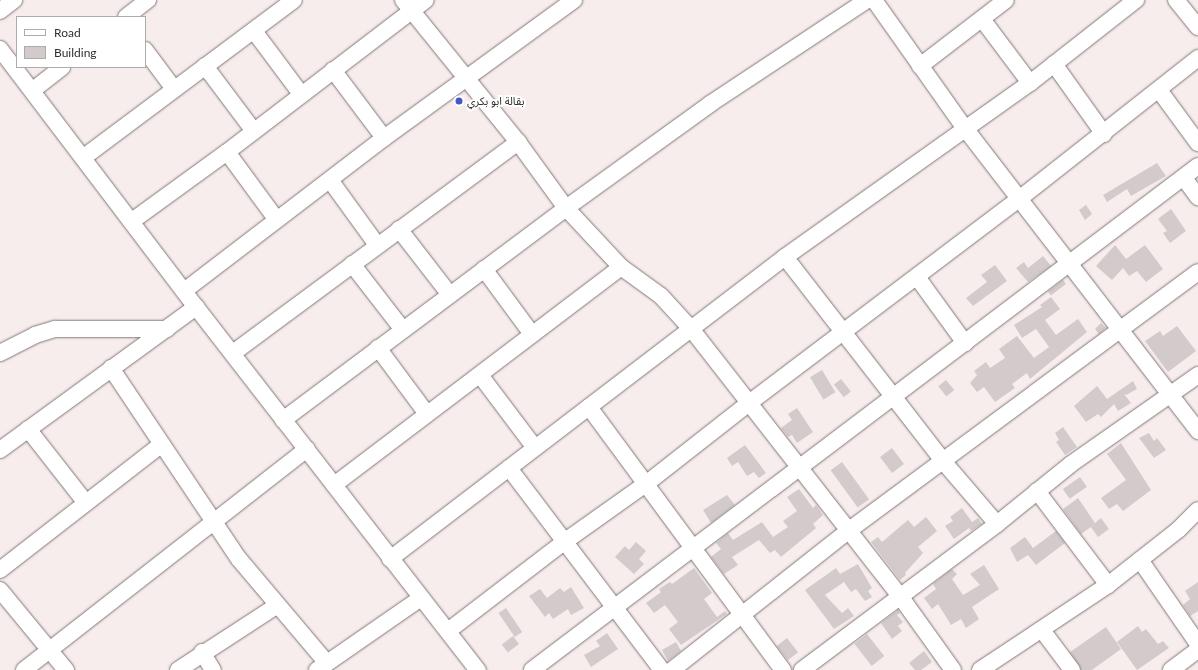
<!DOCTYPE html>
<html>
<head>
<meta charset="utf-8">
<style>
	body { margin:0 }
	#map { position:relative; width:1198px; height:670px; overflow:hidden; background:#f7edec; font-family:Lato,"Noto Sans Arabic",sans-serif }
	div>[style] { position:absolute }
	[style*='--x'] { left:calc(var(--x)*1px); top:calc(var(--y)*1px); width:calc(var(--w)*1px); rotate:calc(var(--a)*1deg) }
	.building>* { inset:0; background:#d3cacc; transform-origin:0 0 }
	.roads { filter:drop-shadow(0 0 1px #807876) drop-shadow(0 0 1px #807876) }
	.minor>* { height:16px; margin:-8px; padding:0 8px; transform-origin:8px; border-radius:8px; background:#fff }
	.dots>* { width:11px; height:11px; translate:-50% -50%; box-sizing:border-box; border:2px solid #fff; border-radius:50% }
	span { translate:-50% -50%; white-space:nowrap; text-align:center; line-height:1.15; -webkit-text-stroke:4px #fff; paint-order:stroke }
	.poi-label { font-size:11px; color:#322f2e }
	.left { translate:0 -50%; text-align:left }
	.legend { position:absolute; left:16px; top:16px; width:130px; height:52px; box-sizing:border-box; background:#fff; border:1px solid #adacab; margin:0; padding:5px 7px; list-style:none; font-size:12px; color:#322f2e }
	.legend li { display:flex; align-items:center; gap:8px; height:20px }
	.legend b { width:20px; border:1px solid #adacab }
</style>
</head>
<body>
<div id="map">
	<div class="building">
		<div style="clip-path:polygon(1157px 163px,1166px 176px,1131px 196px,1127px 189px,1107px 202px,1103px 195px)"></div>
		<div style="clip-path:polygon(1086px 205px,1092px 214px,1085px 220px,1079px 210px)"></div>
		<div style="clip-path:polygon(1171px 209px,1186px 231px,1170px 243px,1163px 233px,1167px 231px,1158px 219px)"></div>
		<div style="clip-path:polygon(1115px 245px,1126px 259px,1145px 245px,1163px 269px,1146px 282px,1137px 271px,1129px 276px,1123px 268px,1112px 280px,1096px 266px)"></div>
		<div style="clip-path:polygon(1043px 256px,1051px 266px,1028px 282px,1016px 268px,1024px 262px,1028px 268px)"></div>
		<div style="clip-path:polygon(995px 265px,1007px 281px,973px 306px,966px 298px,987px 282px,981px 275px)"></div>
		<div style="left:1063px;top:280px;width:5px;height:19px;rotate:53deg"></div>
		<div style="clip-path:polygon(1051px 297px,1060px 309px,1045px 320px,1056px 335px,1078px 319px,1087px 332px,1030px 379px,1027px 373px,1012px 384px,1015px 388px,995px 402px,984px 387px,977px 392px,970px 383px,977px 375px,974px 371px,986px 362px,990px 368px,1005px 358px,999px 349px,1017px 336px,1034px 358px,1049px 347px,1036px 329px,1022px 338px,1014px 325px,1042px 307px,1040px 305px)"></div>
		<div style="clip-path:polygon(1101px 323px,1106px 328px,1099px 334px,1095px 329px)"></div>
		<div style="clip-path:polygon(1177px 326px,1196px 351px,1168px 372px,1145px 341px,1160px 331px,1163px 336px)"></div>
		<div style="left:822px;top:370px;width:26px;height:14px;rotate:59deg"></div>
		<div style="left:841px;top:379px;width:16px;height:9px;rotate:52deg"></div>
		<div style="left:946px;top:380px;width:13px;height:10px;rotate:51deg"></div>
		<div style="clip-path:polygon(1133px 381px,1137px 389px,1126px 395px,1124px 394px,1131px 403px,1118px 411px,1114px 404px,1101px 417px,1098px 414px,1086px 422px,1074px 406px,1097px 386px,1107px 399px)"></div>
		<div style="clip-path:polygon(797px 408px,813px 432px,797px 443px,792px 435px,788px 437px,781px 428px,792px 420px,788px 414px)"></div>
		<div style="clip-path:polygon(1063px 427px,1077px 447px,1065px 455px,1056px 442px,1059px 440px,1055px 433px)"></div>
		<div style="clip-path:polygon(1149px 433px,1154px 441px,1157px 438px,1166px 450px,1154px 458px,1139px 438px)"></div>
		<div style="clip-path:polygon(1121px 443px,1151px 490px,1123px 511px,1117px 504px,1109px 509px,1101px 498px,1126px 480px,1107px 454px)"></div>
		<div style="clip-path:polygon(745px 445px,766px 473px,759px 478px,754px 472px,747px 476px,738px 462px,732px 466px,727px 458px)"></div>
		<div style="left:892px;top:448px;width:20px;height:15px;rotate:53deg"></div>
		<div style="left:842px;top:462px;width:46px;height:14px;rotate:54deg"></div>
		<div style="left:1080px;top:477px;width:12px;height:21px;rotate:55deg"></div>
		<div style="clip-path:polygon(799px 489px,813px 508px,816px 505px,823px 515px,813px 524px,816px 528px,781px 557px,775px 550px,770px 553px,759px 540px,732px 557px,738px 565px,724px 574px,711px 557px,721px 549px,716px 543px,728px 533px,733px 540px,762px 522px,773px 537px,788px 527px,783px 521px,797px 511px,787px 497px)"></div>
		<div style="clip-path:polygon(727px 495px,735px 505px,711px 523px,703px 510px)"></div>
		<div style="clip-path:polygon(1078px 498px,1095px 523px,1101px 518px,1109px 529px,1098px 537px,1091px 527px,1081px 534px,1063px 509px)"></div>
		<div style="clip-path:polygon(962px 508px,972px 522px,978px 518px,982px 524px,971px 531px,969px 528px,954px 539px,945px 526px,953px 521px,950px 517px)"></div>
		<div style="clip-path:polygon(926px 517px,937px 531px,918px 547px,923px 553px,905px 573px,906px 575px,900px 580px,871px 542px,878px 537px,882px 542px,908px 520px,914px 527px)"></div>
		<div style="clip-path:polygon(1056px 531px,1065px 543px,1036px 565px,1028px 555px,1017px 562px,1010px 548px,1025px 537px,1033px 548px)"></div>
		<div style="clip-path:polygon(636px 542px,646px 551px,639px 559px,644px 564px,634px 574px,615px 557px,625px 546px,629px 550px)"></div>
		<div style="clip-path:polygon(858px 564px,872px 588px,868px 591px,872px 597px,865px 601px,856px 589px,851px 592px,844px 582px,825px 595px,842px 613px,848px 608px,854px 616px,834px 629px,805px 590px,836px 568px,840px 574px)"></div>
		<div style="clip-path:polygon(984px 565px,999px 589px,972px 607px,979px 619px,966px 628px,961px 619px,951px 625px,938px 604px,932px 609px,924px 598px,936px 589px,933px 584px,952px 569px,957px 574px,952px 579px,963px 595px,980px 585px,970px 574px)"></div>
		<div style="clip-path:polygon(694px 568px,712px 593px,704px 599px,717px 617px,725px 611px,727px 614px,681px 645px,669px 629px,678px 622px,665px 605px,654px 613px,646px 603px,661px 592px,659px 589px,670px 582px,672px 584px)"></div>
		<div style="clip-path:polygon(1198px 582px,1198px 611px,1190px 616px,1183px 605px,1190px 599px,1185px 591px)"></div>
		<div style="clip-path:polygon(571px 587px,584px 608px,571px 615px,568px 609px,553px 619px,549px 613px,545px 617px,529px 596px,540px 589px,547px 598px,560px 588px,564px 592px)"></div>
		<div style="left:506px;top:608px;width:29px;height:9px;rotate:56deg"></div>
		<div style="clip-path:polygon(898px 610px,900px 613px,897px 615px,903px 622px,898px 626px,902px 631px,892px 639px,881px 623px)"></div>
		<div style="clip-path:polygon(1138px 626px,1142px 632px,1146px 629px,1158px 644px,1163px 641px,1169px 648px,1137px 670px,1117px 642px)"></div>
		<div style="clip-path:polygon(1106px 627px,1121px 649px,1092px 670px,1081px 670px,1070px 652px)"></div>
		<div style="clip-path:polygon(607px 633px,618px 649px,591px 667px,584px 655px,600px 646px,596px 641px)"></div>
		<div style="left:867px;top:634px;width:28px;height:16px;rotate:52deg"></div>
		<div style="left:513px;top:636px;width:10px;height:14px;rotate:53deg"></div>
		<div style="left:787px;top:638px;width:18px;height:13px;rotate:52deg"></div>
		<div style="clip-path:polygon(676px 642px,681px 651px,668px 661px,662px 650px)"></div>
		<div style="clip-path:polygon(924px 651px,932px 662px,921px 670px,915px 670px,909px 663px)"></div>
	</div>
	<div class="roads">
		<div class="minor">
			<div style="--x:403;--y:0;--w:183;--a:51"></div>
			<div style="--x:518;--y:142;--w:82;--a:54"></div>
			<div style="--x:566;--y:208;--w:81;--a:47"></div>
			<div style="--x:621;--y:267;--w:49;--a:35.9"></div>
			<div style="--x:661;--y:296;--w:46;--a:47.6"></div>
			<div style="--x:692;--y:330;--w:338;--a:52"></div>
			<div style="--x:900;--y:596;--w:91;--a:54.4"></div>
			<div style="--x:874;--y:0;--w:156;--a:54.7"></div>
			<div style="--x:964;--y:127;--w:384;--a:52.4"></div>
			<div style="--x:1176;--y:0;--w:35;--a:51"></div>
			<div style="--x:0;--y:11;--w:18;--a:-38"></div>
			<div style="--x:126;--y:17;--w:28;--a:-38"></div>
			<div style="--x:982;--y:19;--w:80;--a:53.1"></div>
			<div style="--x:254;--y:31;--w:79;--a:53.3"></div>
			<div style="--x:0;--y:49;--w:324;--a:52.8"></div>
			<div style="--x:196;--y:307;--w:460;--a:52.2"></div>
			<div style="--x:145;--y:50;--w:49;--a:53.4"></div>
			<div style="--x:1054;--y:64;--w:86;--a:54.5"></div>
			<div style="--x:205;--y:66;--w:80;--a:53.1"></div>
			<div style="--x:920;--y:66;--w:108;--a:-37.5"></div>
			<div style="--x:333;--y:70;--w:85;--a:53.1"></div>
			<div style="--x:33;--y:90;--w:37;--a:-38"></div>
			<div style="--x:1159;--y:90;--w:66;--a:53.7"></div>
			<div style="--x:227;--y:152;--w:84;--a:53.7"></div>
			<div style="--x:84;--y:157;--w:262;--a:-36.8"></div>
			<div style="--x:1184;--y:178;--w:24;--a:54"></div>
			<div style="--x:330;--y:180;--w:80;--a:54.1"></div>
			<div style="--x:132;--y:221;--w:117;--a:-36"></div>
			<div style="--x:227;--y:152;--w:250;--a:-37.4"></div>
			<div style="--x:399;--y:229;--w:83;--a:52.3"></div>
			<div style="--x:785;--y:257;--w:258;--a:52.2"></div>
			<div style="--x:943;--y:461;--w:83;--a:49.4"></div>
			<div style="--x:352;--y:264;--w:83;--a:52.3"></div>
			<div style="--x:484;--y:269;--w:81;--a:53.6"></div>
			<div style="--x:917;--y:277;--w:82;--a:54"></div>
			<div style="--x:184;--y:291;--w:252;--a:-37.4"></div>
			<div style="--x:384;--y:138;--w:235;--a:-36"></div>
			<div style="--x:378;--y:348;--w:82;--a:53.4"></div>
			<div style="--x:0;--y:353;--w:39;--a:-27"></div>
			<div style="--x:35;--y:335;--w:21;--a:-17"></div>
			<div style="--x:55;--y:329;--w:112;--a:0"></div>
			<div style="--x:233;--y:353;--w:355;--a:-36.5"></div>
			<div style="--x:111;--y:368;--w:230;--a:56.2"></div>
			<div style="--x:239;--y:559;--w:136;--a:49.8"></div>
			<div style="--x:480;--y:375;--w:91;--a:53"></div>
			<div style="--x:589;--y:407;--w:327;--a:53.6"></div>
			<div style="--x:283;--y:420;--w:354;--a:-36.8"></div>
			<div style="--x:566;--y:208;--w:178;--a:-35.8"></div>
			<div style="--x:710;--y:104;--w:188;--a:-33.5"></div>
			<div style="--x:28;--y:429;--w:94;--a:51.9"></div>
			<div style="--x:0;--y:450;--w:243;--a:-36.1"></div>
			<div style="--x:509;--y:468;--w:253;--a:52.9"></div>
			<div style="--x:334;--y:485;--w:360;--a:-37.2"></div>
			<div style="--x:1037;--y:491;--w:118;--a:52.9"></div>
			<div style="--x:390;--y:559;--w:497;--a:-37.4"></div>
			<div style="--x:785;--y:257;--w:301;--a:-35.4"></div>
			<div style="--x:1030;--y:83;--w:135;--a:-38.1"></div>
			<div style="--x:1140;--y:560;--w:102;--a:55.4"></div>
			<div style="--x:0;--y:570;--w:205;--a:-37.9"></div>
			<div style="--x:0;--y:590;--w:104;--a:50.5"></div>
			<div style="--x:1042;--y:630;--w:50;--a:53.1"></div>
			<div style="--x:448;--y:631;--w:146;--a:-37.5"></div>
			<div style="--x:564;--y:542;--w:102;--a:-35.4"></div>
			<div style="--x:647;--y:483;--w:130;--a:-38.1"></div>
			<div style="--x:749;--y:403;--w:338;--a:-37.1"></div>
			<div style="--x:1019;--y:199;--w:228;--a:-38.2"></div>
			<div style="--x:202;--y:652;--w:21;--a:59"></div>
			<div style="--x:24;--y:670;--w:359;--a:-38"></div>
			<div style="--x:178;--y:670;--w:117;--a:-33.1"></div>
			<div style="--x:317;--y:670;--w:126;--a:-34.7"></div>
			<div style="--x:532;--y:670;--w:835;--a:-37.12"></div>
			<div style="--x:672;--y:670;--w:224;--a:-38.3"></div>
			<div style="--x:848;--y:531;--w:435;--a:-36.5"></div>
			<div style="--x:802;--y:670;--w:244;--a:-36.8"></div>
			<div style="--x:997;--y:524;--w:95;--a:-39"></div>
			<div style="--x:1071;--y:464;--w:155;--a:-35"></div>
			<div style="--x:980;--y:670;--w:154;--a:-33.6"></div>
			<div style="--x:1108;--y:585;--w:89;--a:-38.2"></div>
			<div style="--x:1178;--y:530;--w:28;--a:-45"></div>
			<div style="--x:1171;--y:670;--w:34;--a:-37"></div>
		</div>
	</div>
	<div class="dots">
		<div style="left:459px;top:101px;background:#4457cb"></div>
	</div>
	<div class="poi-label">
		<span class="left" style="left:467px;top:101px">بقالة ابو بكري</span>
	</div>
	<ul class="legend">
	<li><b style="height:5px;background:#fff"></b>Road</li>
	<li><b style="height:11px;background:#d3cacc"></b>Building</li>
	</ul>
</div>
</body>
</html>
